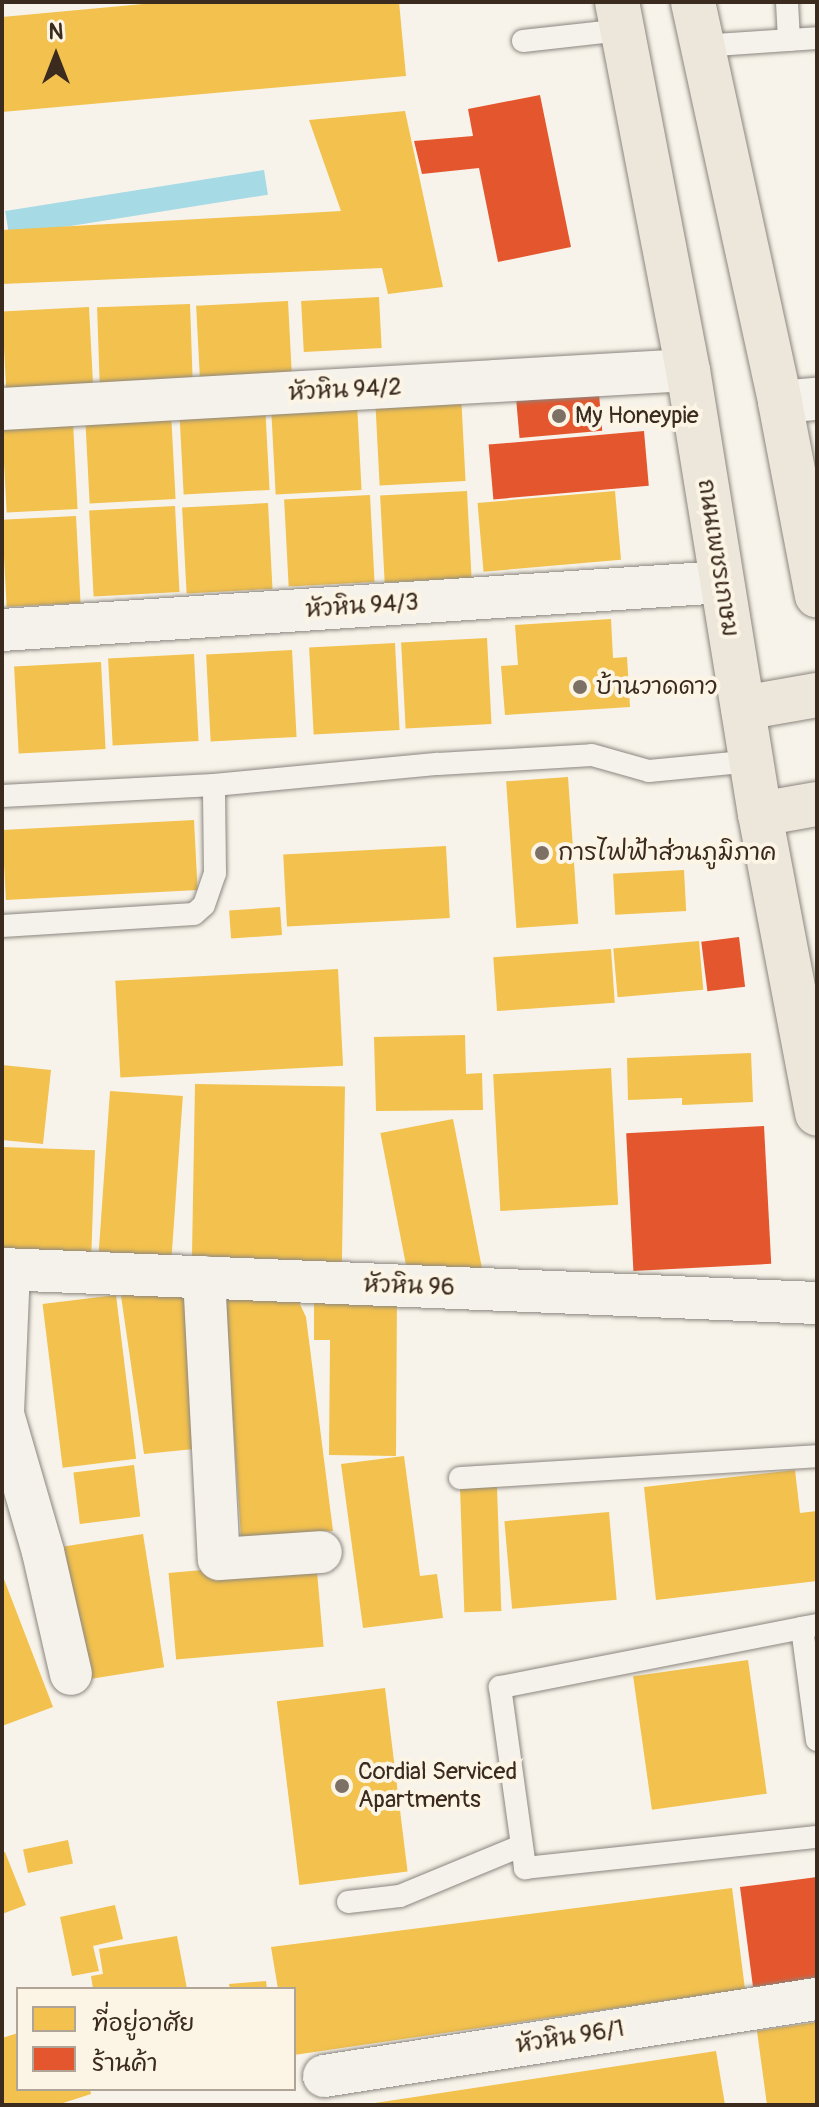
<!DOCTYPE html>
<html>
<head>
<meta charset="utf-8">
<style>
	body { margin:0 }
	#map { position:relative; width:819px; height:2107px; overflow:hidden; background:#f7f3ea; font-family:Pangolin,"Playpen Sans Thai",sans-serif }
	div>[style] { position:absolute }
	[style*='--x'] { left:calc(var(--x)*1px); top:calc(var(--y)*1px); width:calc(var(--w)*1px); rotate:calc(var(--a)*1deg) }
	.water>* { inset:0; background:#a6dae5; transform-origin:0 0 }
	.homes>* { inset:0; background:#f2c14e; transform-origin:0 0 }
	.shops>* { inset:0; background:#e4572e; transform-origin:0 0 }
	.roads { filter:drop-shadow(0 0 2px #8b867f) drop-shadow(0 0 2px #8b867f) }
	.service>* { height:22px; margin:-11px; padding:0 11px; transform-origin:11px; border-radius:11px; background:#f5f2ec }
	.minor>* { height:42px; margin:-21px; padding:0 21px; transform-origin:21px; border-radius:21px; background:#f5f2ec }
	.primary>* { height:44px; margin:-22px; padding:0 22px; transform-origin:22px; border-radius:22px; background:#ede6da }
	.dots>* { width:22px; height:22px; translate:-50% -50%; box-sizing:border-box; border:4px solid #fcf5e5; border-radius:50% }
	span { translate:-50% -50%; white-space:nowrap; text-align:center; line-height:1.15; -webkit-text-stroke:8px #fcf5e5; paint-order:stroke }
	.street-label { font-size:24px; color:#3b2a1e }
	.poi-label { font-size:24px; color:#3b2a1e }
	.left { translate:0 -50%; text-align:left }
	.frame { position:absolute; inset:0; border:4px solid #3b2a1e; pointer-events:none }
	.legend { position:absolute; left:16px; top:1987px; width:280px; height:104px; box-sizing:border-box; background:#fcf5e5; border:2px solid #afa495; margin:0; padding:10px 14px; list-style:none; font-size:24px; color:#3b2a1e }
	.legend li { display:flex; align-items:center; gap:16px; height:40px }
	.legend b { width:40px; border:2px solid #afa495 }
	.north { position:absolute; left:16px; top:16px; width:80px; height:80px; -webkit-text-stroke:6px #fcf5e5; paint-order:stroke; rotate:0deg; font-size:22px; font-weight:700; line-height:32px; text-align:center; color:#3b2a1e }
	.north::after { content:''; display:block; margin:auto; width:28px; height:36px; background:#3b2a1e; clip-path:polygon(50% 0,100% 100%,50% 72%,0 100%) }
</style>
</head>
<body>
<div id="map">
	<div class="water">
		<div style="left:264px;top:170px;width:25px;height:262px;rotate:81deg"></div>
	</div>
	<div class="homes">
		<div style="clip-path:polygon(165px 2px,399px 2px,406px 76px,2px 112px,2px 17px)"></div>
		<div style="clip-path:polygon(405px 111px,443px 287px,388px 294px,382px 268px,2px 284px,2px 230px,341px 211px,309px 120px)"></div>
		<div style="left:379px;top:297px;width:51px;height:78px;rotate:87deg"></div>
		<div style="left:288px;top:301px;width:81px;height:92px;rotate:87deg"></div>
		<div style="left:190px;top:304px;width:81px;height:93px;rotate:88deg"></div>
		<div style="left:89px;top:307px;width:81px;height:87px;rotate:87deg"></div>
		<div style="left:461px;top:394px;width:87px;height:86px;rotate:87deg"></div>
		<div style="left:265px;top:403px;width:87px;height:86px;rotate:87deg"></div>
		<div style="left:357px;top:403px;width:87px;height:86px;rotate:87deg"></div>
		<div style="left:171px;top:412px;width:87px;height:86px;rotate:87deg"></div>
		<div style="left:73px;top:422px;width:87px;height:71px;rotate:87deg"></div>
		<div style="left:467px;top:491px;width:87px;height:87px;rotate:87deg"></div>
		<div style="left:615px;top:491px;width:69px;height:138px;rotate:85deg"></div>
		<div style="left:370px;top:495px;width:87px;height:86px;rotate:87deg"></div>
		<div style="left:268px;top:503px;width:86px;height:86px;rotate:87deg"></div>
		<div style="left:175px;top:506px;width:86px;height:86px;rotate:87deg"></div>
		<div style="left:76px;top:516px;width:87px;height:74px;rotate:87deg"></div>
		<div style="clip-path:polygon(611px 619px,613px 658px,627px 657px,630px 707px,505px 715px,501px 666px,518px 665px,515px 625px)"></div>
		<div style="left:487px;top:638px;width:86px;height:86px;rotate:87deg"></div>
		<div style="left:395px;top:643px;width:87px;height:86px;rotate:87deg"></div>
		<div style="left:292px;top:650px;width:87px;height:86px;rotate:87deg"></div>
		<div style="left:194px;top:654px;width:87px;height:86px;rotate:87deg"></div>
		<div style="left:101px;top:662px;width:87px;height:87px;rotate:87deg"></div>
		<div style="left:568px;top:777px;width:147px;height:62px;rotate:86deg"></div>
		<div style="left:194px;top:820px;width:70px;height:192px;rotate:87deg"></div>
		<div style="left:446px;top:846px;width:72px;height:163px;rotate:87deg"></div>
		<div style="left:684px;top:870px;width:41px;height:71px;rotate:87deg"></div>
		<div style="left:280px;top:907px;width:28px;height:51px;rotate:86deg"></div>
		<div style="left:699px;top:941px;width:49px;height:86px;rotate:85deg"></div>
		<div style="left:611px;top:949px;width:54px;height:118px;rotate:86deg"></div>
		<div style="left:338px;top:969px;width:97px;height:223px;rotate:87deg"></div>
		<div style="clip-path:polygon(465px 1035px,466px 1074px,482px 1073px,483px 1110px,376px 1111px,374px 1037px)"></div>
		<div style="clip-path:polygon(751px 1053px,753px 1102px,682px 1105px,682px 1098px,628px 1100px,627px 1058px)"></div>
		<div style="clip-path:polygon(2px 1065px,51px 1070px,43px 1144px,2px 1140px)"></div>
		<div style="left:611px;top:1068px;width:137px;height:118px;rotate:87deg"></div>
		<div style="left:195px;top:1084px;width:150px;height:180px;rotate:1deg"></div>
		<div style="left:110px;top:1091px;width:73px;height:161px;rotate:4deg"></div>
		<div style="left:453px;top:1119px;width:153px;height:74px;rotate:79deg"></div>
		<div style="left:2px;top:1147px;width:93px;height:105px;rotate:2deg"></div>
		<div style="clip-path:polygon(224px 1287px,292px 1287px,306px 1317px,333px 1531px,241px 1537px)"></div>
		<div style="clip-path:polygon(120px 1289px,189px 1291px,204px 1448px,144px 1454px)"></div>
		<div style="clip-path:polygon(314px 1290px,397px 1291px,396px 1456px,329px 1455px,330px 1340px,314px 1340px)"></div>
		<div style="left:116px;top:1295px;width:165px;height:74px;rotate:83deg"></div>
		<div style="clip-path:polygon(404px 1456px,420px 1576px,437px 1574px,443px 1618px,363px 1628px,341px 1464px)"></div>
		<div style="left:134px;top:1465px;width:52px;height:61px;rotate:83deg"></div>
		<div style="clip-path:polygon(795px 1470px,800px 1513px,817px 1511px,817px 1581px,656px 1600px,644px 1487px)"></div>
		<div style="left:497px;top:1487px;width:124px;height:37px;rotate:88deg"></div>
		<div style="left:609px;top:1512px;width:88px;height:105px;rotate:85deg"></div>
		<div style="left:143px;top:1534px;width:135px;height:80px;rotate:81deg"></div>
		<div style="left:316px;top:1560px;width:87px;height:148px;rotate:85deg"></div>
		<div style="clip-path:polygon(2px 1574px,53px 1707px,2px 1726px)"></div>
		<div style="left:748px;top:1660px;width:135px;height:116px;rotate:82deg"></div>
		<div style="left:385px;top:1688px;width:185px;height:109px;rotate:83deg"></div>
		<div style="left:68px;top:1840px;width:24px;height:46px;rotate:78deg"></div>
		<div style="clip-path:polygon(5px 1852px,26px 1905px,2px 1914px,2px 1853px)"></div>
		<div style="clip-path:polygon(732px 1888px,745px 1989px,294px 2055px,294px 1989px,278px 1989px,271px 1947px)"></div>
		<div style="clip-path:polygon(115px 1905px,123px 1939px,93px 1946px,99px 1971px,72px 1976px,60px 1917px)"></div>
		<div style="clip-path:polygon(177px 1936px,187px 1989px,93px 1989px,91px 1976px,103px 1974px,99px 1949px)"></div>
		<div style="clip-path:polygon(266px 1981px,267px 1989px,230px 1989px,229px 1984px)"></div>
		<div style="clip-path:polygon(817px 2022px,817px 2105px,767px 2105px,757px 2031px)"></div>
		<div style="clip-path:polygon(18px 2033px,18px 2089px,90px 2089px,91px 2094px,57px 2105px,2px 2105px,2px 2038px)"></div>
		<div style="clip-path:polygon(716px 2051px,725px 2105px,375px 2105px,375px 2103px)"></div>
	</div>
	<div class="shops">
		<div style="clip-path:polygon(540px 95px,571px 247px,498px 262px,479px 168px,422px 174px,414px 141px,473px 136px,468px 109px)"></div>
		<div style="left:599px;top:394px;width:37px;height:83px;rotate:85deg"></div>
		<div style="left:644px;top:431px;width:55px;height:156px;rotate:85deg"></div>
		<div style="left:739px;top:937px;width:50px;height:38px;rotate:83deg"></div>
		<div style="left:764px;top:1126px;width:138px;height:138px;rotate:87deg"></div>
		<div style="clip-path:polygon(817px 1877px,817px 1979px,753px 1987px,740px 1887px)"></div>
	</div>
	<div class="roads">
		<div class="service">
			<div style="--x:787;--y:2;--w:38;--a:87"></div>
			<div style="--x:523;--y:41;--w:101;--a:-6.3"></div>
			<div style="--x:701;--y:46;--w:116;--a:-3.9"></div>
			<div style="--x:2;--y:796;--w:212;--a:-3"></div>
			<div style="--x:214;--y:785;--w:225;--a:-5.4"></div>
			<div style="--x:438;--y:764;--w:154;--a:-3.3"></div>
			<div style="--x:592;--y:755;--w:59;--a:15.7"></div>
			<div style="--x:649;--y:771;--w:103;--a:-5.5"></div>
			<div style="--x:2;--y:926;--w:192;--a:-3.6"></div>
			<div style="--x:194;--y:914;--w:13;--a:-42"></div>
			<div style="--x:204;--y:905;--w:34;--a:-71"></div>
			<div style="--x:215;--y:873;--w:88;--a:-90.7"></div>
			<div style="--x:460;--y:1478;--w:358;--a:-3.5"></div>
			<div style="--x:817;--y:1625;--w:15;--a:169"></div>
			<div style="--x:802;--y:1628;--w:113;--a:82.4"></div>
			<div style="--x:802;--y:1628;--w:308;--a:168.9"></div>
			<div style="--x:500;--y:1687;--w:183;--a:82.1"></div>
			<div style="--x:525;--y:1868;--w:294;--a:-6.1"></div>
			<div style="--x:348;--y:1902;--w:52;--a:-6.6"></div>
			<div style="--x:400;--y:1896;--w:131;--a:-22.5"></div>
		</div>
		<div class="minor">
			<div style="--x:780;--y:402;--w:37;--a:-5"></div>
			<div style="--x:2;--y:409;--w:687;--a:-3.25"></div>
			<div style="--x:2;--y:630;--w:722;--a:-3.81"></div>
			<div style="--x:2;--y:1269;--w:816;--a:2.39"></div>
			<div style="--x:9;--y:1269;--w:145;--a:92.4"></div>
			<div style="--x:3;--y:1414;--w:144;--a:73.8"></div>
			<div style="--x:43;--y:1552;--w:125;--a:77.1"></div>
			<div style="--x:204;--y:1277;--w:282;--a:87"></div>
			<div style="--x:219;--y:1559;--w:102;--a:-3.9"></div>
			<div style="--x:324;--y:2076;--w:499;--a:-8.9"></div>
		</div>
		<div class="primary">
			<div style="--x:617;--y:2;--w:375;--a:79.1"></div>
			<div style="--x:688;--y:370;--w:450;--a:80.8"></div>
			<div style="--x:760;--y:814;--w:305;--a:79.2"></div>
			<div style="--x:693;--y:2;--w:409;--a:77.7"></div>
			<div style="--x:780;--y:402;--w:197;--a:79.2"></div>
			<div style="--x:743;--y:708;--w:75;--a:-10"></div>
			<div style="--x:760;--y:814;--w:58;--a:-10"></div>
		</div>
	</div>
	<div class="dots">
		<div style="left:559px;top:416px;background:#7d7065"></div>
		<div style="left:580px;top:687px;background:#7d7065"></div>
		<div style="left:542px;top:853px;background:#7d7065"></div>
		<div style="left:342px;top:1786px;background:#7d7065"></div>
	</div>
	<div class="street-label">
		<span style="left:345px;top:390px;rotate:-3deg">หัวหิน 94/2</span>
		<span style="left:718px;top:558px;rotate:81deg">ถนนเพชรเกษม</span>
		<span style="left:362px;top:606px;rotate:-4deg">หัวหิน 94/3</span>
		<span style="left:409px;top:1286px;rotate:2deg">หัวหิน 96</span>
		<span style="left:570px;top:2037px;rotate:-9deg">หัวหิน 96/1</span>
	</div>
	<div class="poi-label">
		<span class="left" style="left:575px;top:416px">My Honeypie</span>
		<span class="left" style="left:596px;top:687px">บ้านวาดดาว</span>
		<span class="left" style="left:558px;top:853px">การไฟฟ้าส่วนภูมิภาค</span>
		<span class="left" style="left:358px;top:1786px">Cordial Serviced<br>Apartments</span>
	</div>
	<div class="frame"></div>
	<ul class="legend">
	<li><b style="height:22px;background:#f2c14e"></b>ที่อยู่อาศัย</li>
	<li><b style="height:22px;background:#e4572e"></b>ร้านค้า</li>
	</ul>
	<div class="north">N</div>
</div>
</body>
</html>
